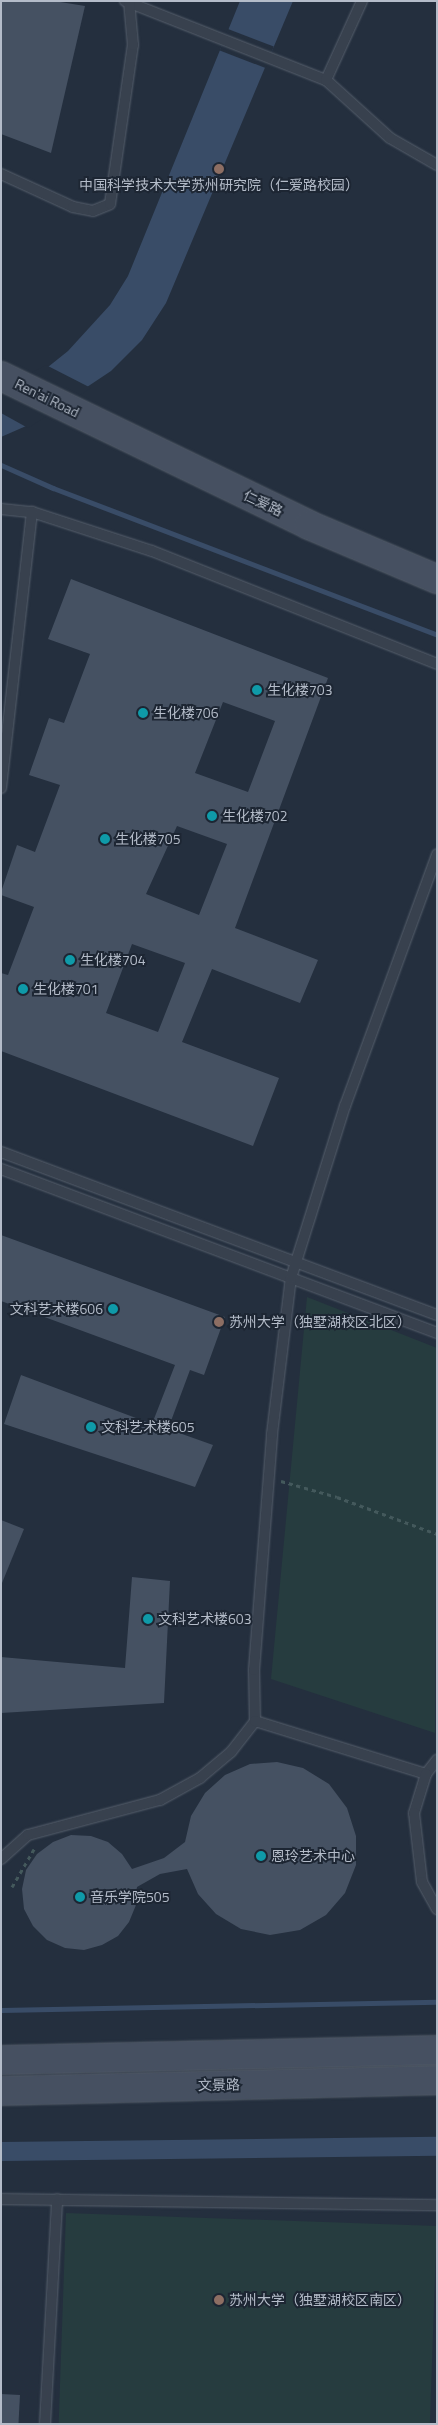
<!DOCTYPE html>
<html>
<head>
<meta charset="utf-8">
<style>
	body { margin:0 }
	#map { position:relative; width:438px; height:2425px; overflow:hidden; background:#242f3e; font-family:"Titillium Web","Noto Sans SC",sans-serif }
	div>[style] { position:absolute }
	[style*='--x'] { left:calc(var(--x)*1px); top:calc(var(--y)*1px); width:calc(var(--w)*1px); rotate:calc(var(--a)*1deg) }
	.green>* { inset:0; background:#263c3f; transform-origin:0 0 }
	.water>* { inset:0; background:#394c67 }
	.pier>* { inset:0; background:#242f3e; transform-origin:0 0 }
	.stream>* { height:5px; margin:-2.5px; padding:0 2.5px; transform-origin:2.5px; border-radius:2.5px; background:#394c67 }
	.canal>* { height:19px; margin:-9.5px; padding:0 9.5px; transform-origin:9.5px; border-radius:9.5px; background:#394c67 }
	.building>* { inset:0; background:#455162; transform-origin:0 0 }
	.path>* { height:3px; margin-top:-1.5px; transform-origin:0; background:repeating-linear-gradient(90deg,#44595c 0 4px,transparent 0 8px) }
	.roads { filter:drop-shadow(0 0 1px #565f6c) drop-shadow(0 0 1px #565f6c) }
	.service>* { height:10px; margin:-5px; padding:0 5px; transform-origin:5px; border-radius:5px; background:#38414e }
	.secondary>* { height:28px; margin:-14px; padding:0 14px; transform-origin:14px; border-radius:14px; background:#465061 }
	.dots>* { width:14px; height:14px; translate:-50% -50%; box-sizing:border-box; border:2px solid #1d2633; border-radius:50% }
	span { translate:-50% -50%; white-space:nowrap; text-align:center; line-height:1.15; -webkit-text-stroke:4px #1d2633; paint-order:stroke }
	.poi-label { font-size:14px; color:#b4bcc9 }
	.left { translate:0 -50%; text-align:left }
	.right { translate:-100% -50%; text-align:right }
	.street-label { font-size:14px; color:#b4bcc9 }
	.frame { position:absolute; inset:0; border:2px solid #b4bcc9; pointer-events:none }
</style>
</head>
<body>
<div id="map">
	<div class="green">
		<div style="clip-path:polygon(307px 1297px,437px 1348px,435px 1733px,271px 1679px)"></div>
		<div style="left:66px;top:2213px;width:371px;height:211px;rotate:2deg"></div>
	</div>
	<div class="water">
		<div style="clip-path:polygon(240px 1px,293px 1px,166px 303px,142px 340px,111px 371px,33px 423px,1px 437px,1px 391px,43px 371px,68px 351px,110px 305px,128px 276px)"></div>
	</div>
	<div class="pier">
		<div style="left:228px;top:29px;width:49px;height:23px;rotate:21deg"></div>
		<div style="clip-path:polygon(46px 365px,91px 388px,28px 428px,1px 413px,1px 388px)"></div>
	</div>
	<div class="stream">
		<div style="--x:1;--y:465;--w:57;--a:23.9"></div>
		<div style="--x:53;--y:488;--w:411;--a:20.9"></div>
		<div style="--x:1;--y:2010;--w:436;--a:-1.1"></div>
	</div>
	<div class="canal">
		<div style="--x:1;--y:2151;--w:436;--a:-0.7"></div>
	</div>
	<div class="building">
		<div style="clip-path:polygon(1px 1px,54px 1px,85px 6px,51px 153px,1px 134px)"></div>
		<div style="clip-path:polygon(evenodd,71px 579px,328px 678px,235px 928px,318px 960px,300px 1003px,212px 969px,182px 1042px,279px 1078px,253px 1146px,1px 1051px,1px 973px,8px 975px,34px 907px,1px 895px,1px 892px,17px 845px,35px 852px,60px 785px,29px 775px,49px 718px,64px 723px,90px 654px,48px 639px,71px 579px,223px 702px,275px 721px,248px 792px,195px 773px,223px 702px,71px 579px,177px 826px,227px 844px,199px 915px,146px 894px,177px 826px,71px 579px,132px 944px,185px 963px,158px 1032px,106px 1013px,132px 944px)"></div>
		<div style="clip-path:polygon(1px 1235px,225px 1317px,204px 1375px,190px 1370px,168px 1429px,213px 1445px,195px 1487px,4px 1424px,21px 1375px,152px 1424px,175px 1365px,1px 1301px)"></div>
		<div style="clip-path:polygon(1px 1520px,24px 1529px,2px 1583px,1px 1583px)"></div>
		<div style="clip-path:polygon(132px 1577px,170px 1581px,164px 1703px,1px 1713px,1px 1657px,125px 1668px)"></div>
		<div style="clip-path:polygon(277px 1762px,303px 1768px,329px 1784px,347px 1808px,356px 1836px,356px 1865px,345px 1893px,326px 1915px,300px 1930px,270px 1935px,241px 1929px,216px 1914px,198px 1894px,187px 1869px,160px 1874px,137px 1887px,136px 1905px,129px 1922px,118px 1936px,102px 1945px,84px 1950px,65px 1948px,47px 1940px,33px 1926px,24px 1909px,22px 1889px,26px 1870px,37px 1854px,53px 1842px,71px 1835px,91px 1836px,108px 1842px,122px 1854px,132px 1869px,164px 1858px,185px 1842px,191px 1816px,205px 1793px,225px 1775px,250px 1764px)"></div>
		<div style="left:1px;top:2394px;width:19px;height:30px;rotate:3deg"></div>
	</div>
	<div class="path">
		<div style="--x:281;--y:1481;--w:58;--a:15.9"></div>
		<div style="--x:337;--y:1497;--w:107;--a:20.3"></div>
		<div style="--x:12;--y:1887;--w:44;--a:-59.9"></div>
	</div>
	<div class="roads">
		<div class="service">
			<div style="--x:125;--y:1;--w:216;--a:21.5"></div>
			<div style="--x:326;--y:80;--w:86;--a:42.2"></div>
			<div style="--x:390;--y:138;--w:54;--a:29.9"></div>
			<div style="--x:326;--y:80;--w:87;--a:-65.5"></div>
			<div style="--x:1;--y:174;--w:79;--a:24.6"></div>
			<div style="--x:73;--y:207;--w:20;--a:11"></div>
			<div style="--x:93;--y:211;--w:18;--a:-22"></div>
			<div style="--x:110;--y:204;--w:161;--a:-81.8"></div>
			<div style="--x:133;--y:45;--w:44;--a:-95.2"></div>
			<div style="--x:1;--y:509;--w:31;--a:6"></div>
			<div style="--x:32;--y:512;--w:126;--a:18"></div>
			<div style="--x:152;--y:551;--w:307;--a:21.6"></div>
			<div style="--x:1;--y:788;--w:278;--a:-83.6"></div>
			<div style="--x:1;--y:1152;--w:465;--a:20.5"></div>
			<div style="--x:1;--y:1169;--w:466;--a:20.6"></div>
			<div style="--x:255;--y:1721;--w:51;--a:-91.1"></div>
			<div style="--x:254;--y:1670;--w:237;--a:-85.6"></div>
			<div style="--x:272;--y:1434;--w:157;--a:-83.1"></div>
			<div style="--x:291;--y:1278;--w:180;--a:-72.6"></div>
			<div style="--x:345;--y:1106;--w:268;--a:-69.9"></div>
			<div style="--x:426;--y:1774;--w:18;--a:-52"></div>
			<div style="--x:1;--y:1859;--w:36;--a:-42"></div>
			<div style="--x:28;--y:1835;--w:137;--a:-14.9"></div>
			<div style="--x:160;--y:1800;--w:46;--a:-28.8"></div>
			<div style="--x:200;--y:1778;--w:40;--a:-40"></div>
			<div style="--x:231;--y:1752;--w:39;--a:-52"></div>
			<div style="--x:255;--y:1721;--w:179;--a:17.2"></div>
			<div style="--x:426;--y:1774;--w:41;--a:107.1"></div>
			<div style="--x:414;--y:1813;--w:69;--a:83.4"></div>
			<div style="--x:422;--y:1882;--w:31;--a:61"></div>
			<div style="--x:1;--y:2199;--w:436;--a:0.8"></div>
			<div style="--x:45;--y:2424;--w:225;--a:-86.9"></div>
		</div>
		<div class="secondary">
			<div style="--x:1;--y:376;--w:342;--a:25.8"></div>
			<div style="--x:309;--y:525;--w:139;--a:22.9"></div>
			<div style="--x:1;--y:2060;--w:436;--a:-1.3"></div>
			<div style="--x:1;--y:2091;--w:436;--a:-1.4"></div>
		</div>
	</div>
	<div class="dots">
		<div style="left:219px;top:169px;background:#8d6e63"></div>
		<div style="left:257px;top:690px;background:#0f9aa8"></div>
		<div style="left:143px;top:713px;background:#0f9aa8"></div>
		<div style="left:212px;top:816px;background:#0f9aa8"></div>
		<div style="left:105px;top:839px;background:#0f9aa8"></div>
		<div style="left:70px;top:960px;background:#0f9aa8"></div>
		<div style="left:23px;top:989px;background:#0f9aa8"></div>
		<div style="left:113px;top:1309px;background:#0f9aa8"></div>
		<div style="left:219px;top:1322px;background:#8d6e63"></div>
		<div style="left:91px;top:1427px;background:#0f9aa8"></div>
		<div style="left:148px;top:1619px;background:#0f9aa8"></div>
		<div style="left:261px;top:1856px;background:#0f9aa8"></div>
		<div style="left:80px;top:1897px;background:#0f9aa8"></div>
		<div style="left:219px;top:2300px;background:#8d6e63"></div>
	</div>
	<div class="poi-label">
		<span style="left:219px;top:185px">中国科学技术大学苏州研究院（仁爱路校园）</span>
		<span class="left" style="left:267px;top:690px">生化楼703</span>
		<span class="left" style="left:153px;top:713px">生化楼706</span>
		<span class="left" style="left:222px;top:816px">生化楼702</span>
		<span class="left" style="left:115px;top:839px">生化楼705</span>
		<span class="left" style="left:80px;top:960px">生化楼704</span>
		<span class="left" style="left:33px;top:989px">生化楼701</span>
		<span class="right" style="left:103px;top:1309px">文科艺术楼606</span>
		<span class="left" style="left:229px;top:1322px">苏州大学（独墅湖校区北区）</span>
		<span class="left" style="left:101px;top:1427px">文科艺术楼605</span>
		<span class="left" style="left:158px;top:1619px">文科艺术楼603</span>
		<span class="left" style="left:271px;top:1856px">恩玲艺术中心</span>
		<span class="left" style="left:90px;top:1897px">音乐学院505</span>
		<span class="left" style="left:229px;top:2300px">苏州大学（独墅湖校区南区）</span>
	</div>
	<div class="street-label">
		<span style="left:47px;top:398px;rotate:26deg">Ren'ai Road</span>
		<span style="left:263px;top:503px;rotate:25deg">仁爱路</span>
		<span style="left:219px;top:2085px;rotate:-1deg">文景路</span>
	</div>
	<div class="frame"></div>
</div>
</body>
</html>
